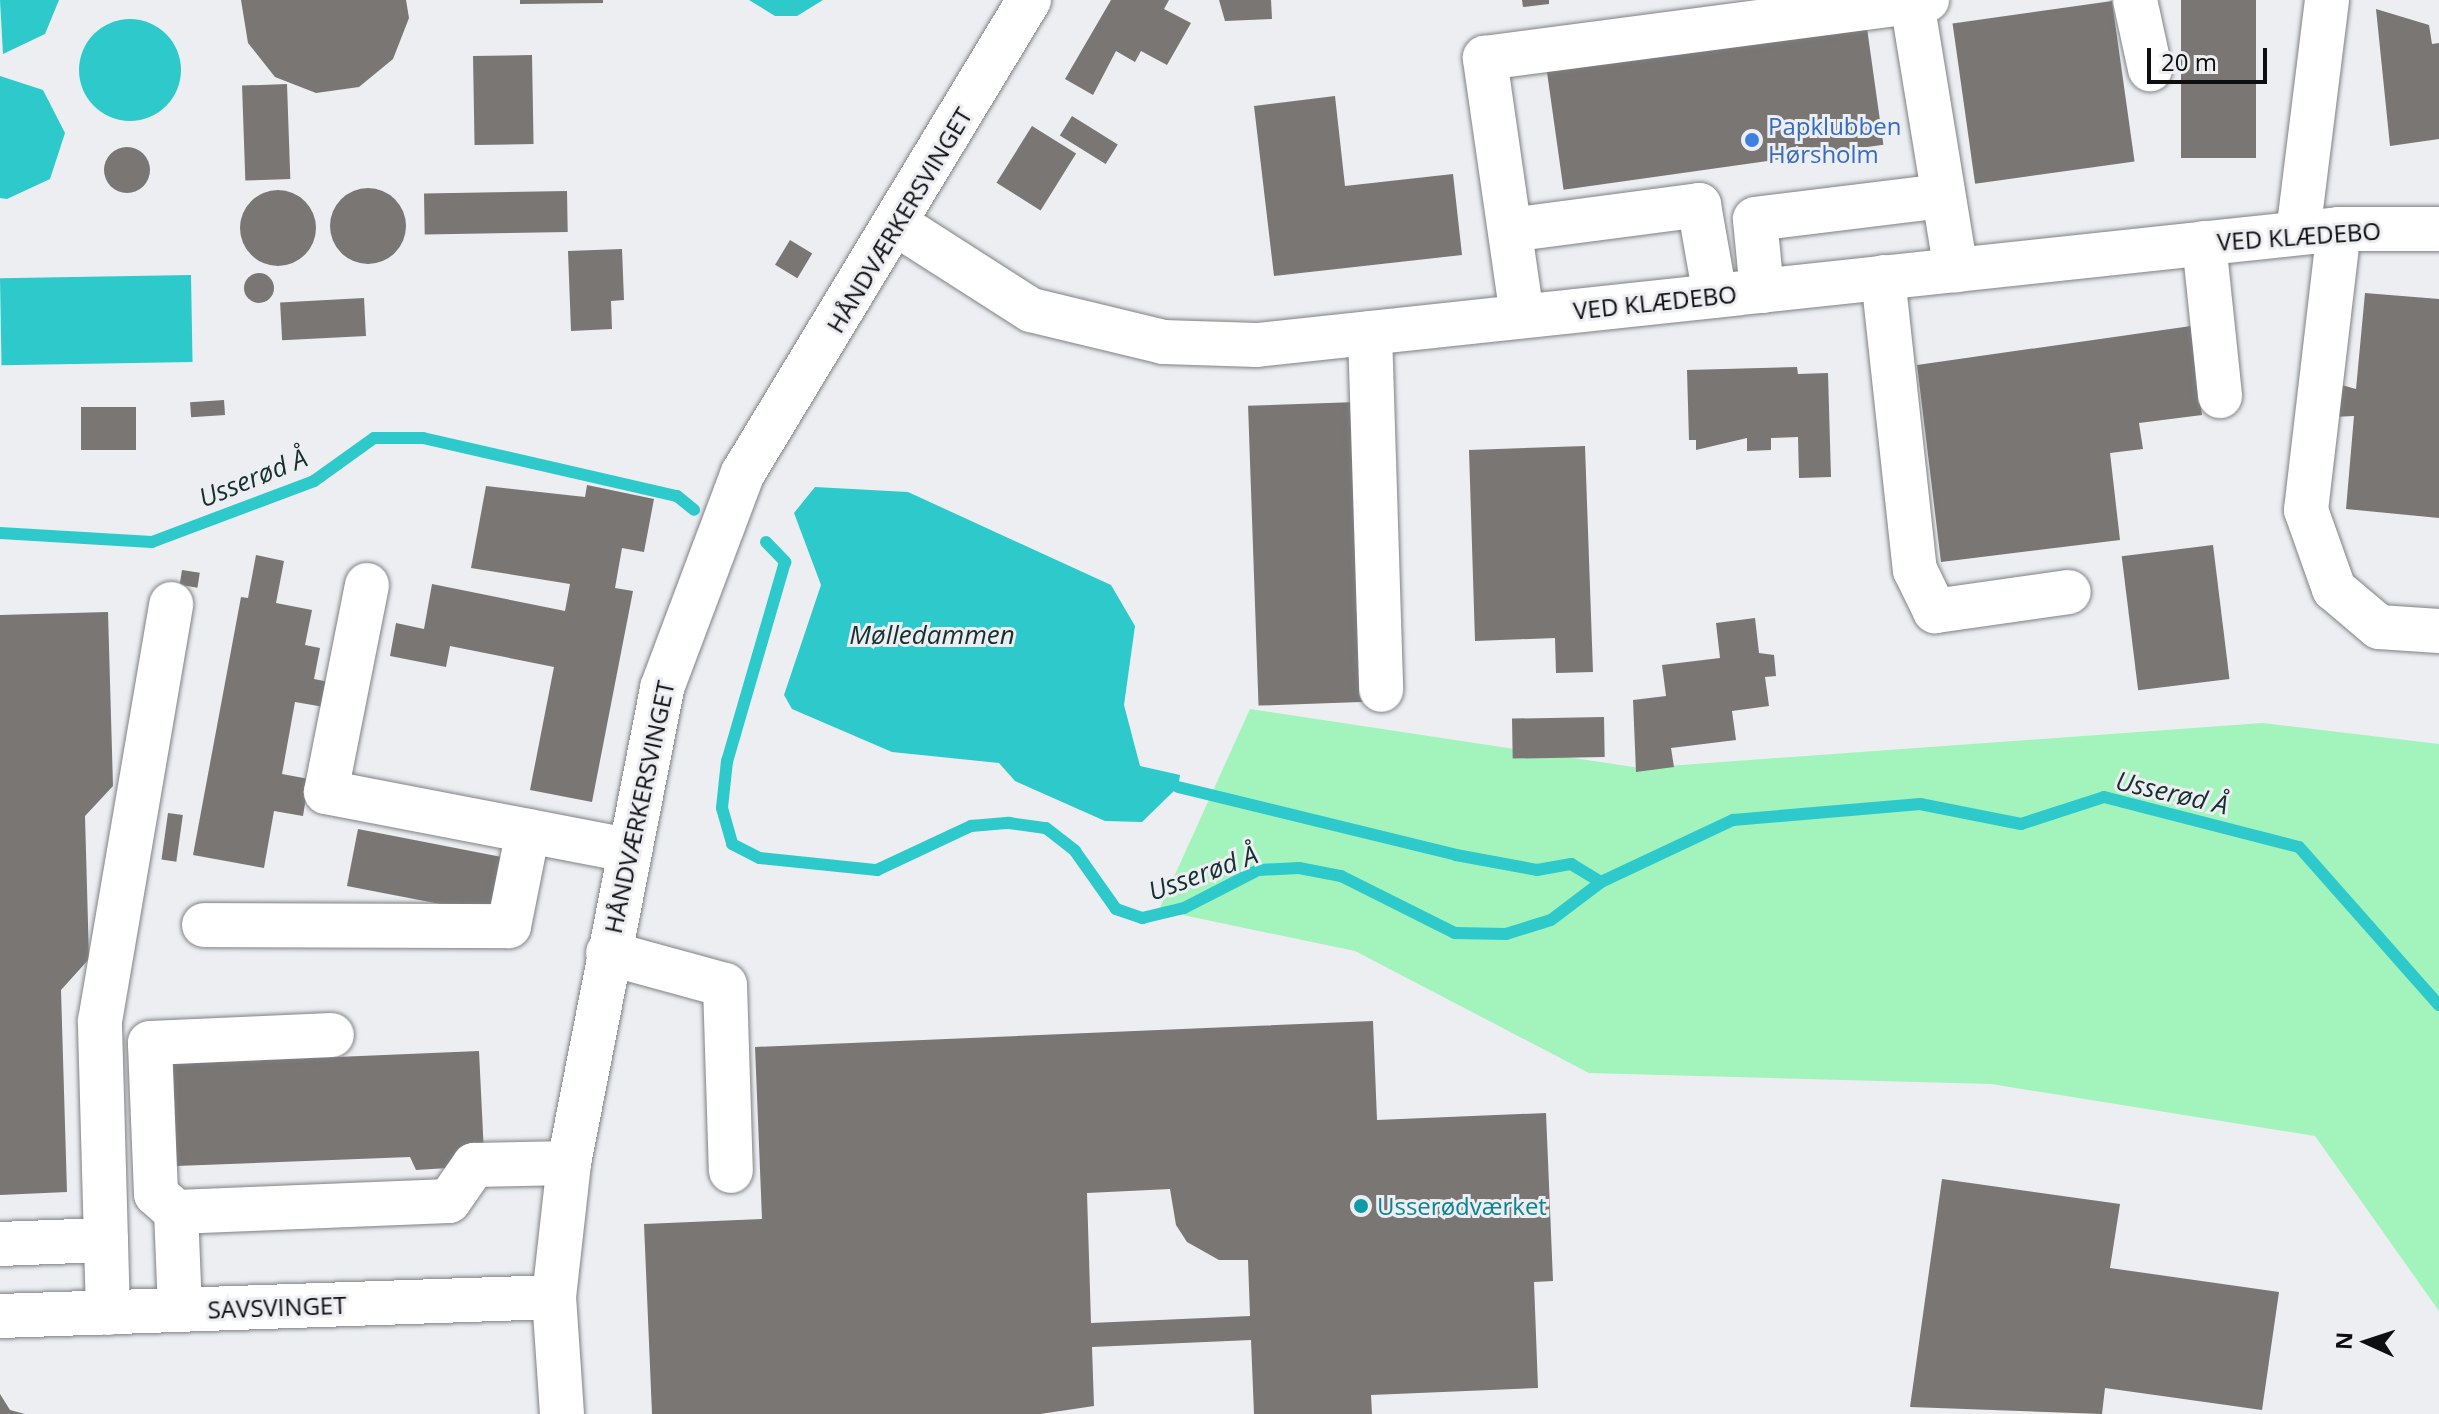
<!DOCTYPE html>
<html>
<head>
<meta charset="utf-8">
<style>
	body { margin:0 }
	#map { position:relative; width:2439px; height:1414px; overflow:hidden; background:#eceef2; font-family:"Open Sans",sans-serif }
	div>[style] { position:absolute }
	[style*='--x'] { left:calc(var(--x)*1px); top:calc(var(--y)*1px); width:calc(var(--w)*1px); rotate:calc(var(--a)*1deg) }
	.green>* { inset:0; background:#a3f3bd }
	.water>* { inset:0; background:#2dc9cb; transform-origin:0 0 }
	.round { border-radius:50% }
	.stream>* { height:12px; margin:-6px; padding:0 6px; transform-origin:6px; border-radius:6px; background:#2dc9cb }
	.building>* { inset:0; background:#797674; transform-origin:0 0 }
	.roads { filter:drop-shadow(0 0 2px #7f8184) drop-shadow(0 0 2px #7f8184) }
	.minor>* { height:44px; margin:-22px; padding:0 22px; transform-origin:22px; border-radius:22px; background:#fff }
	.dots>* { width:22px; height:22px; translate:-50% -50%; box-sizing:border-box; border:4px solid #eceef2; border-radius:50% }
	span { translate:-50% -50%; white-space:nowrap; text-align:center; line-height:1.15; -webkit-text-stroke:6px #eceef2; paint-order:stroke }
	.shop-label { font-size:24px; color:#366cbe }
	.left { translate:0 -50%; text-align:left }
	.street-label { font-size:24px; color:#0e0e0f }
	.culture-label { font-size:24px; color:#0d838f }
	.water-label { font-size:26px; color:#152e2e; font-style:italic }
	.north { position:absolute; left:2327px; top:1302px; width:80px; height:80px; -webkit-text-stroke:6px #eceef2; paint-order:stroke; rotate:273deg; font-size:22px; font-weight:700; line-height:32px; text-align:center; color:#0e0e0f }
	.north::after { content:''; display:block; margin:auto; width:28px; height:36px; background:#0e0e0f; clip-path:polygon(50% 0,100% 100%,50% 72%,0 100%) }
	.scale { position:absolute; left:2147px; top:48px; width:120px; height:36px; box-sizing:border-box; border:4px solid #0e0e0f; border-top:0; padding-left:10px; font-size:24px; line-height:28px; white-space:nowrap; color:#0e0e0f; -webkit-text-stroke:6px #eceef2; paint-order:stroke }
</style>
</head>
<body>
<div id="map">
	<div class="green">
		<div style="clip-path:polygon(1250px 709px,1640px 768px,2262px 723px,2439px 744px,2439px 1311px,2315px 1136px,1991px 1084px,1589px 1073px,1355px 951px,1159px 910px)"></div>
	</div>
	<div class="water">
		<div style="clip-path:polygon(0 0,59px 0,45px 34px,3px 54px)"></div>
		<div style="clip-path:polygon(749px 0,823px 0,797px 16px,775px 16px)"></div>
		<div class="round" style="left:79px;top:19px;width:102px;height:102px"></div>
		<div style="clip-path:polygon(0 76px,43px 90px,65px 133px,50px 179px,7px 199px,0 198px)"></div>
		<div style="left:191px;top:275px;width:87px;height:191px;rotate:89deg"></div>
		<div style="clip-path:polygon(815px 487px,908px 492px,1111px 585px,1135px 626px,1124px 705px,1140px 766px,1180px 775px,1178px 787px,1142px 822px,1105px 821px,1015px 781px,999px 763px,892px 752px,792px 709px,784px 695px,821px 585px,794px 513px)"></div>
	</div>
	<div class="stream">
		<div style="--x:0;--y:533;--w:152;--a:3.4"></div>
		<div style="--x:152;--y:542;--w:173;--a:-20.6"></div>
		<div style="--x:314;--y:481;--w:74;--a:-35.6"></div>
		<div style="--x:374;--y:438;--w:49;--a:0"></div>
		<div style="--x:423;--y:438;--w:261;--a:12.9"></div>
		<div style="--x:677;--y:496;--w:22;--a:39"></div>
		<div style="--x:766;--y:542;--w:28;--a:46"></div>
		<div style="--x:785;--y:562;--w:207;--a:106.2"></div>
		<div style="--x:727;--y:761;--w:47;--a:96.1"></div>
		<div style="--x:722;--y:808;--w:37;--a:74"></div>
		<div style="--x:732;--y:844;--w:31;--a:27"></div>
		<div style="--x:760;--y:858;--w:118;--a:5.9"></div>
		<div style="--x:877;--y:870;--w:104;--a:-25.1"></div>
		<div style="--x:971;--y:826;--w:38;--a:-5"></div>
		<div style="--x:1009;--y:823;--w:37;--a:8"></div>
		<div style="--x:1046;--y:828;--w:37;--a:38"></div>
		<div style="--x:1075;--y:851;--w:71;--a:54.7"></div>
		<div style="--x:1116;--y:909;--w:28;--a:19"></div>
		<div style="--x:1142;--y:918;--w:43;--a:-13.4"></div>
		<div style="--x:1184;--y:908;--w:83;--a:-27.2"></div>
		<div style="--x:1258;--y:870;--w:41;--a:-2.8"></div>
		<div style="--x:1299;--y:868;--w:43;--a:10.8"></div>
		<div style="--x:1341;--y:876;--w:127;--a:26.6"></div>
		<div style="--x:1455;--y:933;--w:51;--a:1.1"></div>
		<div style="--x:1506;--y:934;--w:47;--a:-17.3"></div>
		<div style="--x:1551;--y:920;--w:63;--a:-37.2"></div>
		<div style="--x:1601;--y:882;--w:146;--a:-25.2"></div>
		<div style="--x:1733;--y:820;--w:188;--a:-4.9"></div>
		<div style="--x:1920;--y:804;--w:103;--a:11.2"></div>
		<div style="--x:2021;--y:824;--w:87;--a:-18"></div>
		<div style="--x:2104;--y:797;--w:201;--a:14.4"></div>
		<div style="--x:2299;--y:847;--w:211;--a:48.5"></div>
		<div style="--x:1178;--y:787;--w:286;--a:13.7"></div>
		<div style="--x:1456;--y:855;--w:82;--a:10.5"></div>
		<div style="--x:1537;--y:870;--w:35;--a:-10"></div>
		<div style="--x:1571;--y:864;--w:35;--a:31"></div>
	</div>
	<div class="building">
		<div style="clip-path:polygon(241px 0,406px 0,409px 18px,393px 59px,359px 87px,316px 93px,275px 77px,248px 43px)"></div>
		<div style="clip-path:polygon(520px 0,603px 0,603px 3px,520px 4px)"></div>
		<div style="clip-path:polygon(1111px 0,1169px 0,1164px 9px,1191px 23px,1167px 65px,1141px 51px,1135px 62px,1116px 51px,1093px 95px,1065px 79px)"></div>
		<div style="clip-path:polygon(1219px 0,1271px 0,1272px 19px,1225px 21px)"></div>
		<div style="clip-path:polygon(1522px 0,1549px 0,1549px 4px,1523px 7px)"></div>
		<div style="left:2181px;top:0;width:75px;height:158px"></div>
		<div style="left:2112px;top:1px;width:162px;height:161px;rotate:82deg"></div>
		<div style="clip-path:polygon(2376px 9px,2429px 25px,2432px 44px,2439px 43px,2439px 139px,2390px 146px)"></div>
		<div style="left:1866px;top:21px;width:125px;height:323px;rotate:82deg"></div>
		<div style="left:532px;top:55px;width:89px;height:59px;rotate:89deg"></div>
		<div style="left:287px;top:84px;width:95px;height:45px;rotate:88deg"></div>
		<div style="clip-path:polygon(1335px 96px,1345px 186px,1453px 174px,1462px 255px,1274px 276px,1254px 106px)"></div>
		<div style="left:1072px;top:116px;width:54px;height:23px;rotate:32deg"></div>
		<div style="left:1032px;top:126px;width:52px;height:67px;rotate:32deg"></div>
		<div class="round" style="left:104px;top:147px;width:46px;height:46px"></div>
		<div class="round" style="left:330px;top:188px;width:76px;height:76px"></div>
		<div class="round" style="left:240px;top:190px;width:76px;height:76px"></div>
		<div style="left:567px;top:191px;width:41px;height:143px;rotate:89deg"></div>
		<div style="left:790px;top:240px;width:26px;height:29px;rotate:31deg"></div>
		<div style="clip-path:polygon(622px 249px,624px 300px,611px 301px,612px 329px,571px 331px,568px 251px)"></div>
		<div class="round" style="left:244px;top:273px;width:30px;height:30px"></div>
		<div style="clip-path:polygon(2365px 293px,2439px 299px,2439px 518px,2346px 509px,2354px 416px,2333px 417px,2338px 384px,2356px 389px)"></div>
		<div style="left:364px;top:298px;width:38px;height:84px;rotate:87deg"></div>
		<div style="clip-path:polygon(2191px 326px,2202px 415px,2139px 423px,2143px 449px,2110px 453px,2120px 540px,1941px 562px,1917px 365px)"></div>
		<div style="clip-path:polygon(1797px 367px,1798px 374px,1828px 373px,1831px 477px,1799px 478px,1798px 437px,1771px 438px,1771px 450px,1747px 451px,1747px 438px,1696px 450px,1696px 440px,1689px 440px,1687px 370px)"></div>
		<div style="left:224px;top:400px;width:15px;height:34px;rotate:86deg"></div>
		<div style="left:1357px;top:402px;width:300px;height:109px;rotate:88deg"></div>
		<div style="left:136px;top:407px;width:43px;height:55px;rotate:90deg"></div>
		<div style="clip-path:polygon(1585px 446px,1593px 672px,1556px 673px,1555px 638px,1475px 641px,1469px 450px)"></div>
		<div style="clip-path:polygon(587px 485px,654px 499px,644px 552px,622px 548px,615px 588px,633px 591px,592px 802px,530px 790px,554px 667px,450px 646px,446px 667px,390px 656px,396px 623px,424px 629px,432px 584px,565px 611px,570px 584px,471px 568px,486px 486px,585px 497px)"></div>
		<div style="left:2213px;top:545px;width:135px;height:92px;rotate:83deg"></div>
		<div style="clip-path:polygon(256px 555px,284px 561px,276px 603px,312px 610px,305px 645px,320px 648px,314px 679px,329px 682px,324px 707px,295px 702px,282px 774px,309px 779px,303px 816px,274px 811px,264px 868px,193px 855px,241px 597px,248px 598px)"></div>
		<div style="left:182px;top:570px;width:18px;height:15px;rotate:9deg"></div>
		<div style="clip-path:polygon(108px 612px,113px 786px,85px 816px,89px 959px,61px 990px,67px 1192px,0 1195px,0 615px)"></div>
		<div style="clip-path:polygon(1755px 618px,1759px 653px,1774px 655px,1776px 676px,1765px 677px,1769px 706px,1732px 711px,1736px 740px,1671px 748px,1674px 767px,1636px 772px,1633px 700px,1666px 696px,1662px 665px,1720px 658px,1716px 623px)"></div>
		<div style="left:1604px;top:717px;width:40px;height:92px;rotate:89deg"></div>
		<div style="left:168px;top:813px;width:15px;height:47px;rotate:8deg"></div>
		<div style="left:358px;top:829px;width:145px;height:58px;rotate:11deg"></div>
		<div style="clip-path:polygon(evenodd,1373px 1021px,1377px 1120px,1546px 1113px,1553px 1281px,1534px 1282px,1538px 1388px,1371px 1395px,1372px 1414px,1254px 1414px,1251px 1340px,1092px 1347px,1094px 1406px,1040px 1414px,652px 1414px,644px 1224px,762px 1219px,755px 1047px,1373px 1021px,1170px 1189px,1176px 1225px,1187px 1242px,1219px 1260px,1248px 1260px,1250px 1316px,1091px 1323px,1087px 1193px,1170px 1189px)"></div>
		<div style="clip-path:polygon(479px 1051px,484px 1154px,448px 1168px,416px 1170px,410px 1157px,176px 1166px,172px 1064px)"></div>
		<div style="clip-path:polygon(1942px 1179px,2120px 1204px,2110px 1268px,2279px 1292px,2262px 1410px,2105px 1388px,2102px 1414px,1910px 1407px)"></div>
		<div style="clip-path:polygon(0 1394px,10px 1410px,25px 1414px,0 1414px)"></div>
	</div>
	<div class="roads">
		<div class="minor">
			<div style="--x:2135;--y:0;--w:71;--a:77.7"></div>
			<div style="--x:1912;--y:2;--w:272;--a:80.7"></div>
			<div style="--x:898;--y:225;--w:158;--a:32.6"></div>
			<div style="--x:1031;--y:310;--w:136;--a:13.6"></div>
			<div style="--x:1163;--y:342;--w:94;--a:1.8"></div>
			<div style="--x:1257;--y:345;--w:1088;--a:-6.12"></div>
			<div style="--x:2339;--y:229;--w:100;--a:0"></div>
			<div style="--x:2339;--y:229;--w:283;--a:96.7"></div>
			<div style="--x:2306;--y:510;--w:84;--a:70.5"></div>
			<div style="--x:2334;--y:589;--w:59;--a:40.2"></div>
			<div style="--x:2379;--y:627;--w:60;--a:3.8"></div>
			<div style="--x:1510;--y:230;--w:191;--a:-7.5"></div>
			<div style="--x:1699;--y:205;--w:92;--a:80"></div>
			<div style="--x:2298;--y:233;--w:235;--a:-82.9"></div>
			<div style="--x:2204;--y:243;--w:154;--a:84"></div>
			<div style="--x:1883;--y:277;--w:295;--a:83.8"></div>
			<div style="--x:1915;--y:570;--w:46;--a:64"></div>
			<div style="--x:1935;--y:611;--w:135;--a:-8.1"></div>
			<div style="--x:1762;--y:291;--w:72;--a:-95.6"></div>
			<div style="--x:1755;--y:219;--w:188;--a:-7"></div>
			<div style="--x:1522;--y:316;--w:261;--a:-98.2"></div>
			<div style="--x:1485;--y:58;--w:446;--a:-7.5"></div>
			<div style="--x:1370;--y:333;--w:357;--a:88.2"></div>
			<div style="--x:367;--y:585;--w:211;--a:101.2"></div>
			<div style="--x:326;--y:792;--w:308;--a:10.9"></div>
			<div style="--x:204;--y:925;--w:305;--a:0.2"></div>
			<div style="--x:509;--y:926;--w:97;--a:-78.7"></div>
			<div style="--x:608;--y:953;--w:121;--a:15.3"></div>
			<div style="--x:725;--y:985;--w:186;--a:88.2"></div>
			<div style="--x:176;--y:1212;--w:27;--a:-138"></div>
			<div style="--x:156;--y:1194;--w:151;--a:-92.3"></div>
			<div style="--x:150;--y:1043;--w:182;--a:-2.5"></div>
			<div style="--x:0;--y:1244;--w:106;--a:-2.2"></div>
			<div style="--x:180;--y:1310;--w:98;--a:-92.3"></div>
			<div style="--x:176;--y:1212;--w:273;--a:-2.3"></div>
			<div style="--x:449;--y:1201;--w:44;--a:-55.2"></div>
			<div style="--x:474;--y:1165;--w:95;--a:-1.2"></div>
			<div style="--x:108;--y:1313;--w:292;--a:-91.6"></div>
			<div style="--x:100;--y:1021;--w:423;--a:-80.3"></div>
			<div style="--x:0;--y:1316;--w:554;--a:-1.96"></div>
			<div style="--x:562;--y:1414;--w:117;--a:-93.9"></div>
			<div style="--x:554;--y:1297;--w:135;--a:-83.6"></div>
			<div style="--x:569;--y:1163;--w:484;--a:-78.9"></div>
			<div style="--x:662;--y:688;--w:230;--a:-69.4"></div>
			<div style="--x:743;--y:473;--w:553;--a:-58.84"></div>
		</div>
	</div>
	<div class="dots">
		<div style="left:1752px;top:140px;background:#3f7fe0"></div>
		<div style="left:1361px;top:1206px;background:#0f9aa8"></div>
	</div>
	<div class="shop-label">
		<span class="left" style="left:1768px;top:140px">Papklubben<br>Hørsholm</span>
	</div>
	<div class="street-label">
		<span style="left:899px;top:220px;rotate:-59deg">HÅNDVÆRKERSVINGET</span>
		<span style="left:2299px;top:236px;rotate:-4deg">VED KLÆDEBO</span>
		<span style="left:1655px;top:302px;rotate:-6deg">VED KLÆDEBO</span>
		<span style="left:639px;top:807px;rotate:-78deg">HÅNDVÆRKERSVINGET</span>
		<span style="left:277px;top:1307px;rotate:-2deg">SAVSVINGET</span>
	</div>
	<div class="culture-label">
		<span class="left" style="left:1377px;top:1206px">Usserødværket</span>
	</div>
	<div class="water-label">
		<span style="left:253px;top:478px;rotate:-22deg">Usserød Å</span>
		<span style="left:932px;top:635px">Mølledammen</span>
		<span style="left:2172px;top:793px;rotate:13deg">Usserød Å</span>
		<span style="left:1203px;top:873px;rotate:-20deg">Usserød Å</span>
	</div>
	<div class="north">N</div>
	<div class="scale">20 m</div>
</div>
</body>
</html>
